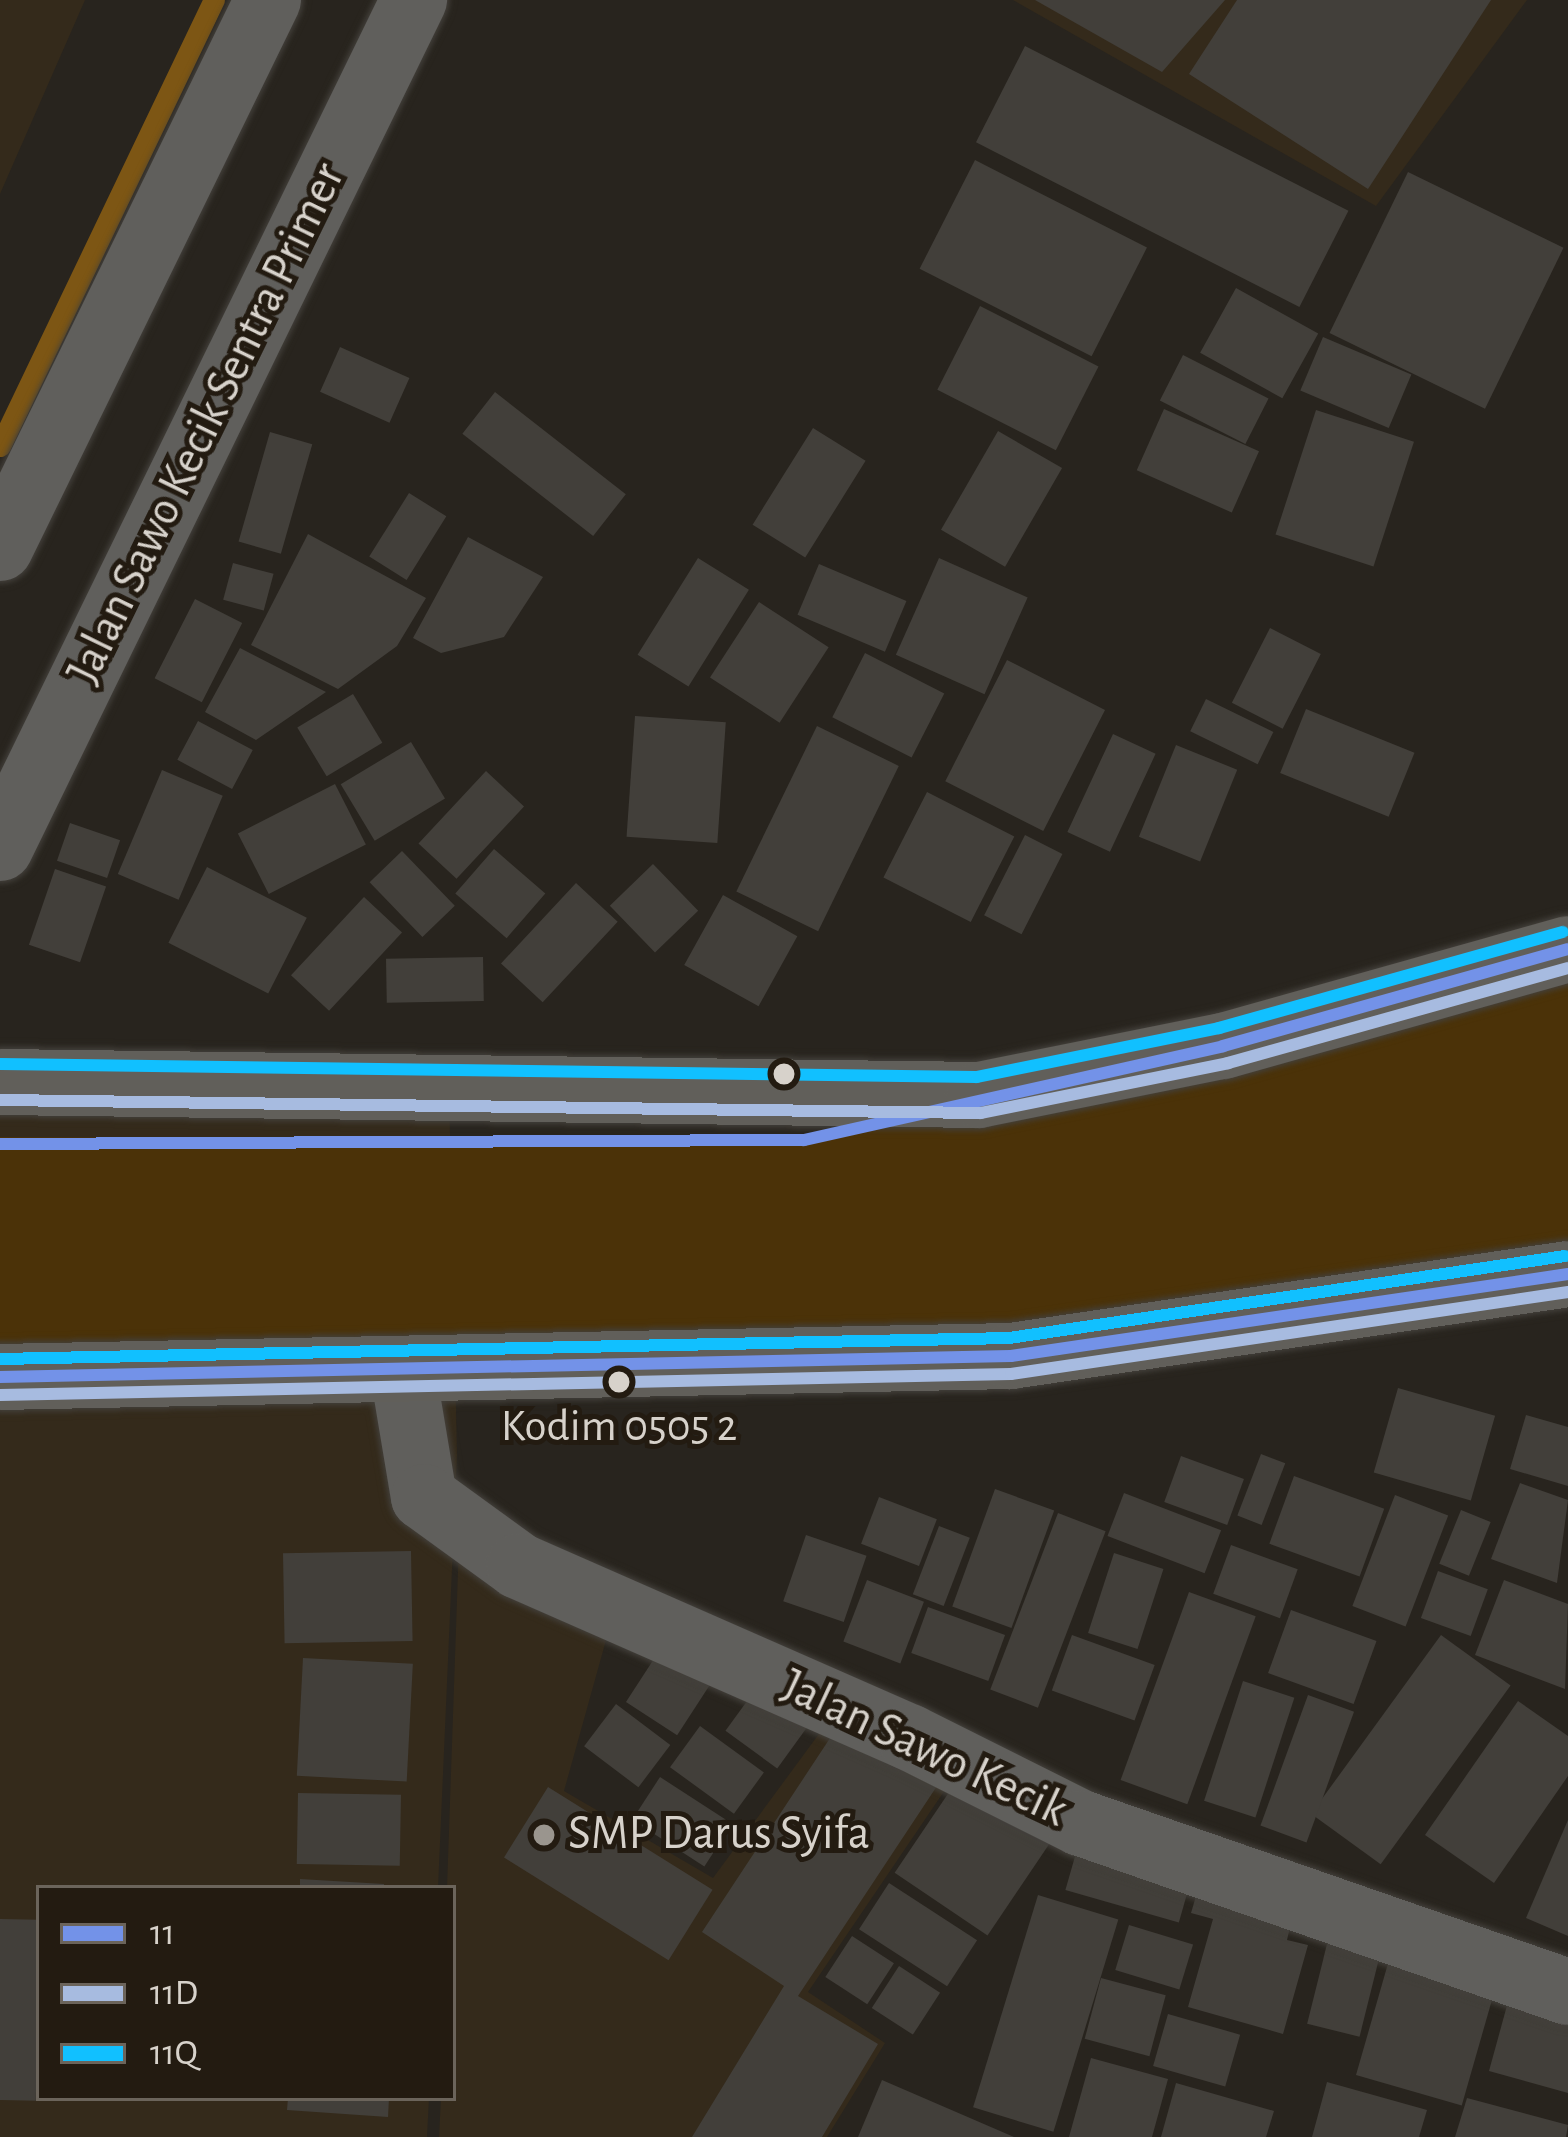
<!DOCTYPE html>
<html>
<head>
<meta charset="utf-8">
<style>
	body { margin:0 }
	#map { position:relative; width:1568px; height:2137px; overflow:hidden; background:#28241e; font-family:"Alegreya Sans",sans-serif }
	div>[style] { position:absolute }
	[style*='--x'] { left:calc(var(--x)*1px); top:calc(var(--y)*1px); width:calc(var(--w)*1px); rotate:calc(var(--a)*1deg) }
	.built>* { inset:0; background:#342a1b }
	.green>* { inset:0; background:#4b3208 }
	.stream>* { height:21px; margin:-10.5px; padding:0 10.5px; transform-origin:10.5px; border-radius:10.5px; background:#7d5614 }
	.building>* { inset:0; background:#423f3a; transform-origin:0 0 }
	.roads { filter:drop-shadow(0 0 3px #43403b) drop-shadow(0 0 3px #43403b) }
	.street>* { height:66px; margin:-33px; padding:0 33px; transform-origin:33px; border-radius:33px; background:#605f5c }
	.primary>* { height:66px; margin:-33px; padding:0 33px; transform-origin:33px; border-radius:33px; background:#615f5a }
	.bus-1>* { height:12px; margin:-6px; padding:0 6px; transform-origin:6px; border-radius:6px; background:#7392e8 }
	.bus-2>* { height:12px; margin:-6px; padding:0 6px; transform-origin:6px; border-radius:6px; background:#a7bbe0 }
	.bus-3>* { height:12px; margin:-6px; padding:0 6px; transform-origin:6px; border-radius:6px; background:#11c0ff }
	.dots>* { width:33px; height:33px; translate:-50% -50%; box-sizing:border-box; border:6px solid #231b11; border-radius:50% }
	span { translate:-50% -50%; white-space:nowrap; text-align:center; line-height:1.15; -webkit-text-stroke:10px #231b11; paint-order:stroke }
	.bus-label { font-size:45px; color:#d7d2cb }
	.street-label { font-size:48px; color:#d7d2cb }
	.poi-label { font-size:48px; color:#d7d2cb }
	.left { translate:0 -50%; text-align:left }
	.legend { position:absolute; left:36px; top:1885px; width:420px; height:216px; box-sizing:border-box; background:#231b11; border:3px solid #6b645b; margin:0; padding:15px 21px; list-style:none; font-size:36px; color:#d7d2cb }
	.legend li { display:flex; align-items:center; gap:24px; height:60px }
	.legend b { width:60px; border:3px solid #6b645b }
</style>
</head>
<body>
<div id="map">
	<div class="built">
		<div style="clip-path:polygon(0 0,85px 0,0 194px)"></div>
		<div style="clip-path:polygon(1013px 0,1527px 0,1376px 206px)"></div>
		<div style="clip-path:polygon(0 1082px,449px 1088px,457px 1455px,438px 1888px,39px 1888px,39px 2098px,429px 2098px,427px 2137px,0 2137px)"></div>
		<div style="clip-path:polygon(460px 1513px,608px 1633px,564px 1791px,713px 1878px,838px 1708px,949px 1784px,808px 1992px,885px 2043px,827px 2137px,439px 2137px,441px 2098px,453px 2098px,447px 1888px)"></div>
	</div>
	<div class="green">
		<div style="clip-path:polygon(1568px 949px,1568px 1274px,1167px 1338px,0 1370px,0 1137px,793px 1140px,897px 1126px)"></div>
	</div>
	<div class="stream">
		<div style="--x:0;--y:446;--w:495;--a:-64.4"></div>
	</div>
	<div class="building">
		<div style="clip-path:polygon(1035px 0,1225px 0,1162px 72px)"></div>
		<div style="clip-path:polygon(1237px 0,1491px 0,1368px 189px,1189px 74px)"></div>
		<div style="left:1025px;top:46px;width:363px;height:108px;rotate:27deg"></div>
		<div style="left:975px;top:160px;width:193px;height:122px;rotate:27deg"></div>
		<div style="left:1408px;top:172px;width:173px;height:179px;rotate:26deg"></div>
		<div style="left:1236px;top:288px;width:94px;height:74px;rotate:29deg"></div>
		<div style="left:980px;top:306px;width:133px;height:94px;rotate:27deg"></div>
		<div style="left:1323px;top:337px;width:96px;height:58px;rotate:23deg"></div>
		<div style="left:340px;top:347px;width:76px;height:49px;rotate:24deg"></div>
		<div style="left:1183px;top:355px;width:96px;height:51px;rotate:27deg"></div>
		<div style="left:495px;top:392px;width:166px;height:53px;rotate:38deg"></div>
		<div style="left:1164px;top:409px;width:104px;height:67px;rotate:24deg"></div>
		<div style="left:1316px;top:410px;width:103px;height:131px;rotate:18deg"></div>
		<div style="left:813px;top:428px;width:62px;height:114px;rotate:32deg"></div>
		<div style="left:998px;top:431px;width:74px;height:114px;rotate:30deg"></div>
		<div style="left:270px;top:432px;width:44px;height:114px;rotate:16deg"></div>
		<div style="left:409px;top:493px;width:44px;height:75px;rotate:32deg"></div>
		<div style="clip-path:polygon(308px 534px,426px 598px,397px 646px,338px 689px,251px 645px)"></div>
		<div style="clip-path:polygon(468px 537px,543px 577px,504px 637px,441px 653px,413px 638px)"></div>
		<div style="left:698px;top:558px;width:60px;height:114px;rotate:32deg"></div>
		<div style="left:939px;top:558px;width:97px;height:106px;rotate:24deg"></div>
		<div style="left:233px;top:563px;width:42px;height:38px;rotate:15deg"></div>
		<div style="left:819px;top:564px;width:95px;height:55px;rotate:23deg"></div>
		<div style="left:195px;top:599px;width:53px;height:89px;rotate:27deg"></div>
		<div style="left:759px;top:602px;width:83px;height:90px;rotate:33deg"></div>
		<div style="left:1270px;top:628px;width:57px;height:84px;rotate:27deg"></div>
		<div style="clip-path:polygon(240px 648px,326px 692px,256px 740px,205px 712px)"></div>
		<div style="left:865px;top:653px;width:89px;height:72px;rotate:27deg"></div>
		<div style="left:1007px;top:660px;width:110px;height:136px;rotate:27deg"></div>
		<div style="left:353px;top:694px;width:57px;height:65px;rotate:59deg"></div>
		<div style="left:1206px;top:699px;width:75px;height:36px;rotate:26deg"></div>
		<div style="left:1306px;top:709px;width:117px;height:69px;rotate:22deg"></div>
		<div style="left:635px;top:716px;width:91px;height:121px;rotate:4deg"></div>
		<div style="left:198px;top:721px;width:62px;height:44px;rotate:28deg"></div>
		<div style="left:817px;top:726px;width:91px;height:184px;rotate:26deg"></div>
		<div style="left:1113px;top:734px;width:47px;height:108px;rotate:25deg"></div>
		<div style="left:411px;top:742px;width:66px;height:82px;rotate:59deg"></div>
		<div style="left:1176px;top:745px;width:66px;height:99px;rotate:22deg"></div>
		<div style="left:162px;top:770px;width:66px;height:113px;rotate:23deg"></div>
		<div style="left:486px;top:771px;width:52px;height:99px;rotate:43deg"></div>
		<div style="left:335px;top:784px;width:68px;height:109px;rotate:63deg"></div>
		<div style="left:927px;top:792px;width:98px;height:96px;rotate:27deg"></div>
		<div style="left:70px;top:823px;width:53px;height:40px;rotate:19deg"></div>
		<div style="left:1025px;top:835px;width:42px;height:90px;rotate:27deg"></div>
		<div style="left:494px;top:849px;width:68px;height:59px;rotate:41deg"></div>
		<div style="left:402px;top:851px;width:76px;height:45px;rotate:46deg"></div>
		<div style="left:653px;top:864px;width:65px;height:60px;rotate:46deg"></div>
		<div style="left:207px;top:867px;width:112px;height:85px;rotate:27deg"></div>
		<div style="left:55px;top:869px;width:54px;height:80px;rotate:19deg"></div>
		<div style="left:576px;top:883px;width:57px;height:110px;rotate:43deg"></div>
		<div style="left:723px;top:895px;width:85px;height:80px;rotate:29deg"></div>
		<div style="left:364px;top:897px;width:52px;height:107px;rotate:43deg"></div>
		<div style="left:483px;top:957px;width:44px;height:97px;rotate:89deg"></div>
		<div style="left:1398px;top:1388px;width:101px;height:88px;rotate:16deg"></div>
		<div style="clip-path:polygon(1526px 1415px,1568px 1427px,1568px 1486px,1510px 1469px)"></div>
		<div style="left:1261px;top:1454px;width:26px;height:66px;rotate:21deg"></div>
		<div style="left:1181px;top:1456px;width:67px;height:49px;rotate:20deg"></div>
		<div style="left:1294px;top:1476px;width:96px;height:72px;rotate:20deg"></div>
		<div style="clip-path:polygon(1520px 1483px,1568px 1500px,1557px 1583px,1491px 1559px)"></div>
		<div style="left:995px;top:1489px;width:63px;height:125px;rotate:20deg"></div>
		<div style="left:1124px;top:1493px;width:104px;height:46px;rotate:21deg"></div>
		<div style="left:1395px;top:1495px;width:57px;height:119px;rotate:21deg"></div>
		<div style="left:879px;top:1497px;width:62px;height:50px;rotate:21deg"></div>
		<div style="left:1461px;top:1510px;width:32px;height:58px;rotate:22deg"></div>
		<div style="left:1058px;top:1513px;width:51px;height:189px;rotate:21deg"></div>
		<div style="left:939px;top:1526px;width:33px;height:73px;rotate:21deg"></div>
		<div style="left:806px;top:1535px;width:64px;height:70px;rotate:19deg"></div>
		<div style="left:1231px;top:1545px;width:71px;height:52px;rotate:20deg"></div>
		<div style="left:411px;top:1551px;width:90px;height:128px;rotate:89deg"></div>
		<div style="left:1114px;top:1553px;width:52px;height:84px;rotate:18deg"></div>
		<div style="left:1438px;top:1571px;width:53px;height:50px;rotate:20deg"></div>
		<div style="left:867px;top:1580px;width:61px;height:66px;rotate:21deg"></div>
		<div style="clip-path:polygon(1504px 1580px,1568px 1604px,1565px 1689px,1475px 1655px)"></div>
		<div style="left:1189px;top:1592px;width:71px;height:200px;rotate:20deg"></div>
		<div style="left:928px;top:1607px;width:82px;height:49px;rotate:20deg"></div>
		<div style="left:1291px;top:1610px;width:91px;height:67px;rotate:20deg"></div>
		<div style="left:1072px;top:1635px;width:88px;height:59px;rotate:20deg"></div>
		<div style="left:1441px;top:1635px;width:86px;height:221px;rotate:36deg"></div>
		<div style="left:663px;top:1645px;width:61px;height:68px;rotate:33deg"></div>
		<div style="left:303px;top:1658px;width:110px;height:118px;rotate:3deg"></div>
		<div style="left:766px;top:1675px;width:64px;height:69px;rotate:36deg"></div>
		<div style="left:1243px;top:1681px;width:54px;height:126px;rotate:18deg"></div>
		<div style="left:1308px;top:1695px;width:49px;height:139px;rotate:20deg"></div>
		<div style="clip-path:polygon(1518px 1701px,1568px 1736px,1568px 1776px,1494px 1883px,1425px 1835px)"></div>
		<div style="left:616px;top:1704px;width:68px;height:53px;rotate:37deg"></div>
		<div style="clip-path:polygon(840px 1723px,937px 1786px,798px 1996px,878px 2044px,822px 2137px,692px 2137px,784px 1986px,702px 1932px)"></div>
		<div style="left:700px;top:1726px;width:79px;height:51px;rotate:36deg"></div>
		<div style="left:964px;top:1770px;width:112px;height:124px;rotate:34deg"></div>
		<div style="left:660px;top:1777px;width:86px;height:51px;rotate:33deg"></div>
		<div style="left:548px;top:1787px;width:194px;height:83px;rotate:32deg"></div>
		<div style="left:298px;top:1793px;width:103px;height:71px;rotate:1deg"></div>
		<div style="clip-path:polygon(1568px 1820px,1568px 1936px,1526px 1918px)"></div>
		<div style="left:1080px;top:1839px;width:118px;height:53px;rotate:16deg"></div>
		<div style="clip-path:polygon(1203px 1872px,1297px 1898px,1287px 1940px,1308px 1945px,1283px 2034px,1188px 2007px,1213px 1919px,1191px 1913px)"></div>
		<div style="clip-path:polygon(300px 1879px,384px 1884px,384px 1888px,300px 1888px)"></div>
		<div style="left:889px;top:1883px;width:105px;height:55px;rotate:33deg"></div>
		<div style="left:1038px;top:1895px;width:84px;height:222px;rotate:17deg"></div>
		<div style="left:1334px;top:1916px;width:54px;height:111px;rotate:14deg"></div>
		<div style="left:0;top:1919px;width:39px;height:181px;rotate:1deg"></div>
		<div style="left:1129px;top:1925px;width:67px;height:47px;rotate:17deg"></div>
		<div style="left:852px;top:1936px;width:50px;height:49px;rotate:33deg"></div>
		<div style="left:1391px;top:1953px;width:110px;height:127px;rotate:16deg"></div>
		<div style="left:899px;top:1966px;width:49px;height:50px;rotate:33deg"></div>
		<div style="left:1101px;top:1978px;width:67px;height:63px;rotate:15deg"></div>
		<div style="clip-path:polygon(1514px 1980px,1568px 1995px,1568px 2093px,1489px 2071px)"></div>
		<div style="left:1168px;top:2014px;width:75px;height:54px;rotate:16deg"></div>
		<div style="clip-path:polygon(1091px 2058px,1168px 2079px,1152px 2137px,1069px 2137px)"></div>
		<div style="clip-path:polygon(882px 2080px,1014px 2137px,858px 2137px)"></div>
		<div style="clip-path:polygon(1327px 2082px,1427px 2110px,1419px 2137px,1312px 2137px)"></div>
		<div style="clip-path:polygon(1176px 2083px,1274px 2111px,1266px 2137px,1161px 2137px)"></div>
		<div style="clip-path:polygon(288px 2098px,389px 2098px,388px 2117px,287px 2110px)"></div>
		<div style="clip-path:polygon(1467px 2098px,1568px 2125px,1566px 2137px,1455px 2137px)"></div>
	</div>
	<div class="roads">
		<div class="street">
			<div style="--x:0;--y:548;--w:610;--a:-63.94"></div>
			<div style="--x:0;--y:848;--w:944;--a:-63.98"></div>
			<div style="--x:403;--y:1372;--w:127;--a:80.5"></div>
			<div style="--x:424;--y:1497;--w:117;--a:36"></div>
			<div style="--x:519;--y:1566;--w:426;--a:23.7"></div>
			<div style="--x:909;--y:1737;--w:192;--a:26.6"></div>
			<div style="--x:1081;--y:1823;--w:515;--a:19.14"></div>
		</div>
		<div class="primary">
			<div style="--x:0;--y:1082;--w:979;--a:0.76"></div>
			<div style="--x:979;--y:1095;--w:249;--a:-11.4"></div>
			<div style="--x:1223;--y:1046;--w:358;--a:-15.7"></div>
			<div style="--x:0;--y:1377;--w:1011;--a:-1.19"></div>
			<div style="--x:1011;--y:1356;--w:563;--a:-8.37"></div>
		</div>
	</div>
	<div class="bus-1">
		<div style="--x:0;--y:1144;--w:804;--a:-0.29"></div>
		<div style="--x:804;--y:1140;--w:429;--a:-12.6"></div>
		<div style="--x:1223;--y:1046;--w:358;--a:-15.7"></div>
		<div style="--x:0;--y:1377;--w:1011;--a:-1.19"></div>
		<div style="--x:1011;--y:1356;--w:563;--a:-8.37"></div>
	</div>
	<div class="bus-2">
		<div style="--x:0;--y:1100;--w:981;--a:0.76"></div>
		<div style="--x:981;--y:1113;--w:252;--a:-11.4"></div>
		<div style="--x:1228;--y:1063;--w:353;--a:-15.6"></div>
		<div style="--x:0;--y:1395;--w:1011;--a:-1.19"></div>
		<div style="--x:1011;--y:1374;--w:563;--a:-8.37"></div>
	</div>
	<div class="bus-3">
		<div style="--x:0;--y:1064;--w:977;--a:0.76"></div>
		<div style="--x:977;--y:1077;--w:247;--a:-11.4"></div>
		<div style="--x:1219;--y:1028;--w:357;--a:-15.6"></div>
		<div style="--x:0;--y:1359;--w:1009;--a:-1.19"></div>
		<div style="--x:1009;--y:1338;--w:562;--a:-8.39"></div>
	</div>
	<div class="dots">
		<div style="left:784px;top:1074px;background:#d7d2cb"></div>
		<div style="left:619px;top:1382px;background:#d7d2cb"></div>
		<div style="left:544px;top:1835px;background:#9a958e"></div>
	</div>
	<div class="bus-label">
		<span style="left:619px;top:1427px">Kodim 0505 2</span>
	</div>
	<div class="street-label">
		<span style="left:207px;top:424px;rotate:-64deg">Jalan Sawo Kecik Sentra Primer</span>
		<span style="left:924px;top:1749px;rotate:25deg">Jalan Sawo Kecik</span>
	</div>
	<div class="poi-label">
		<span class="left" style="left:568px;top:1835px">SMP Darus Syifa</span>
	</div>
	<ul class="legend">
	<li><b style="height:15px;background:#7392e8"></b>11</li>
	<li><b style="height:15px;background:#a7bbe0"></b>11D</li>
	<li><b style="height:15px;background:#11c0ff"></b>11Q</li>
	</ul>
</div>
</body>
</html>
